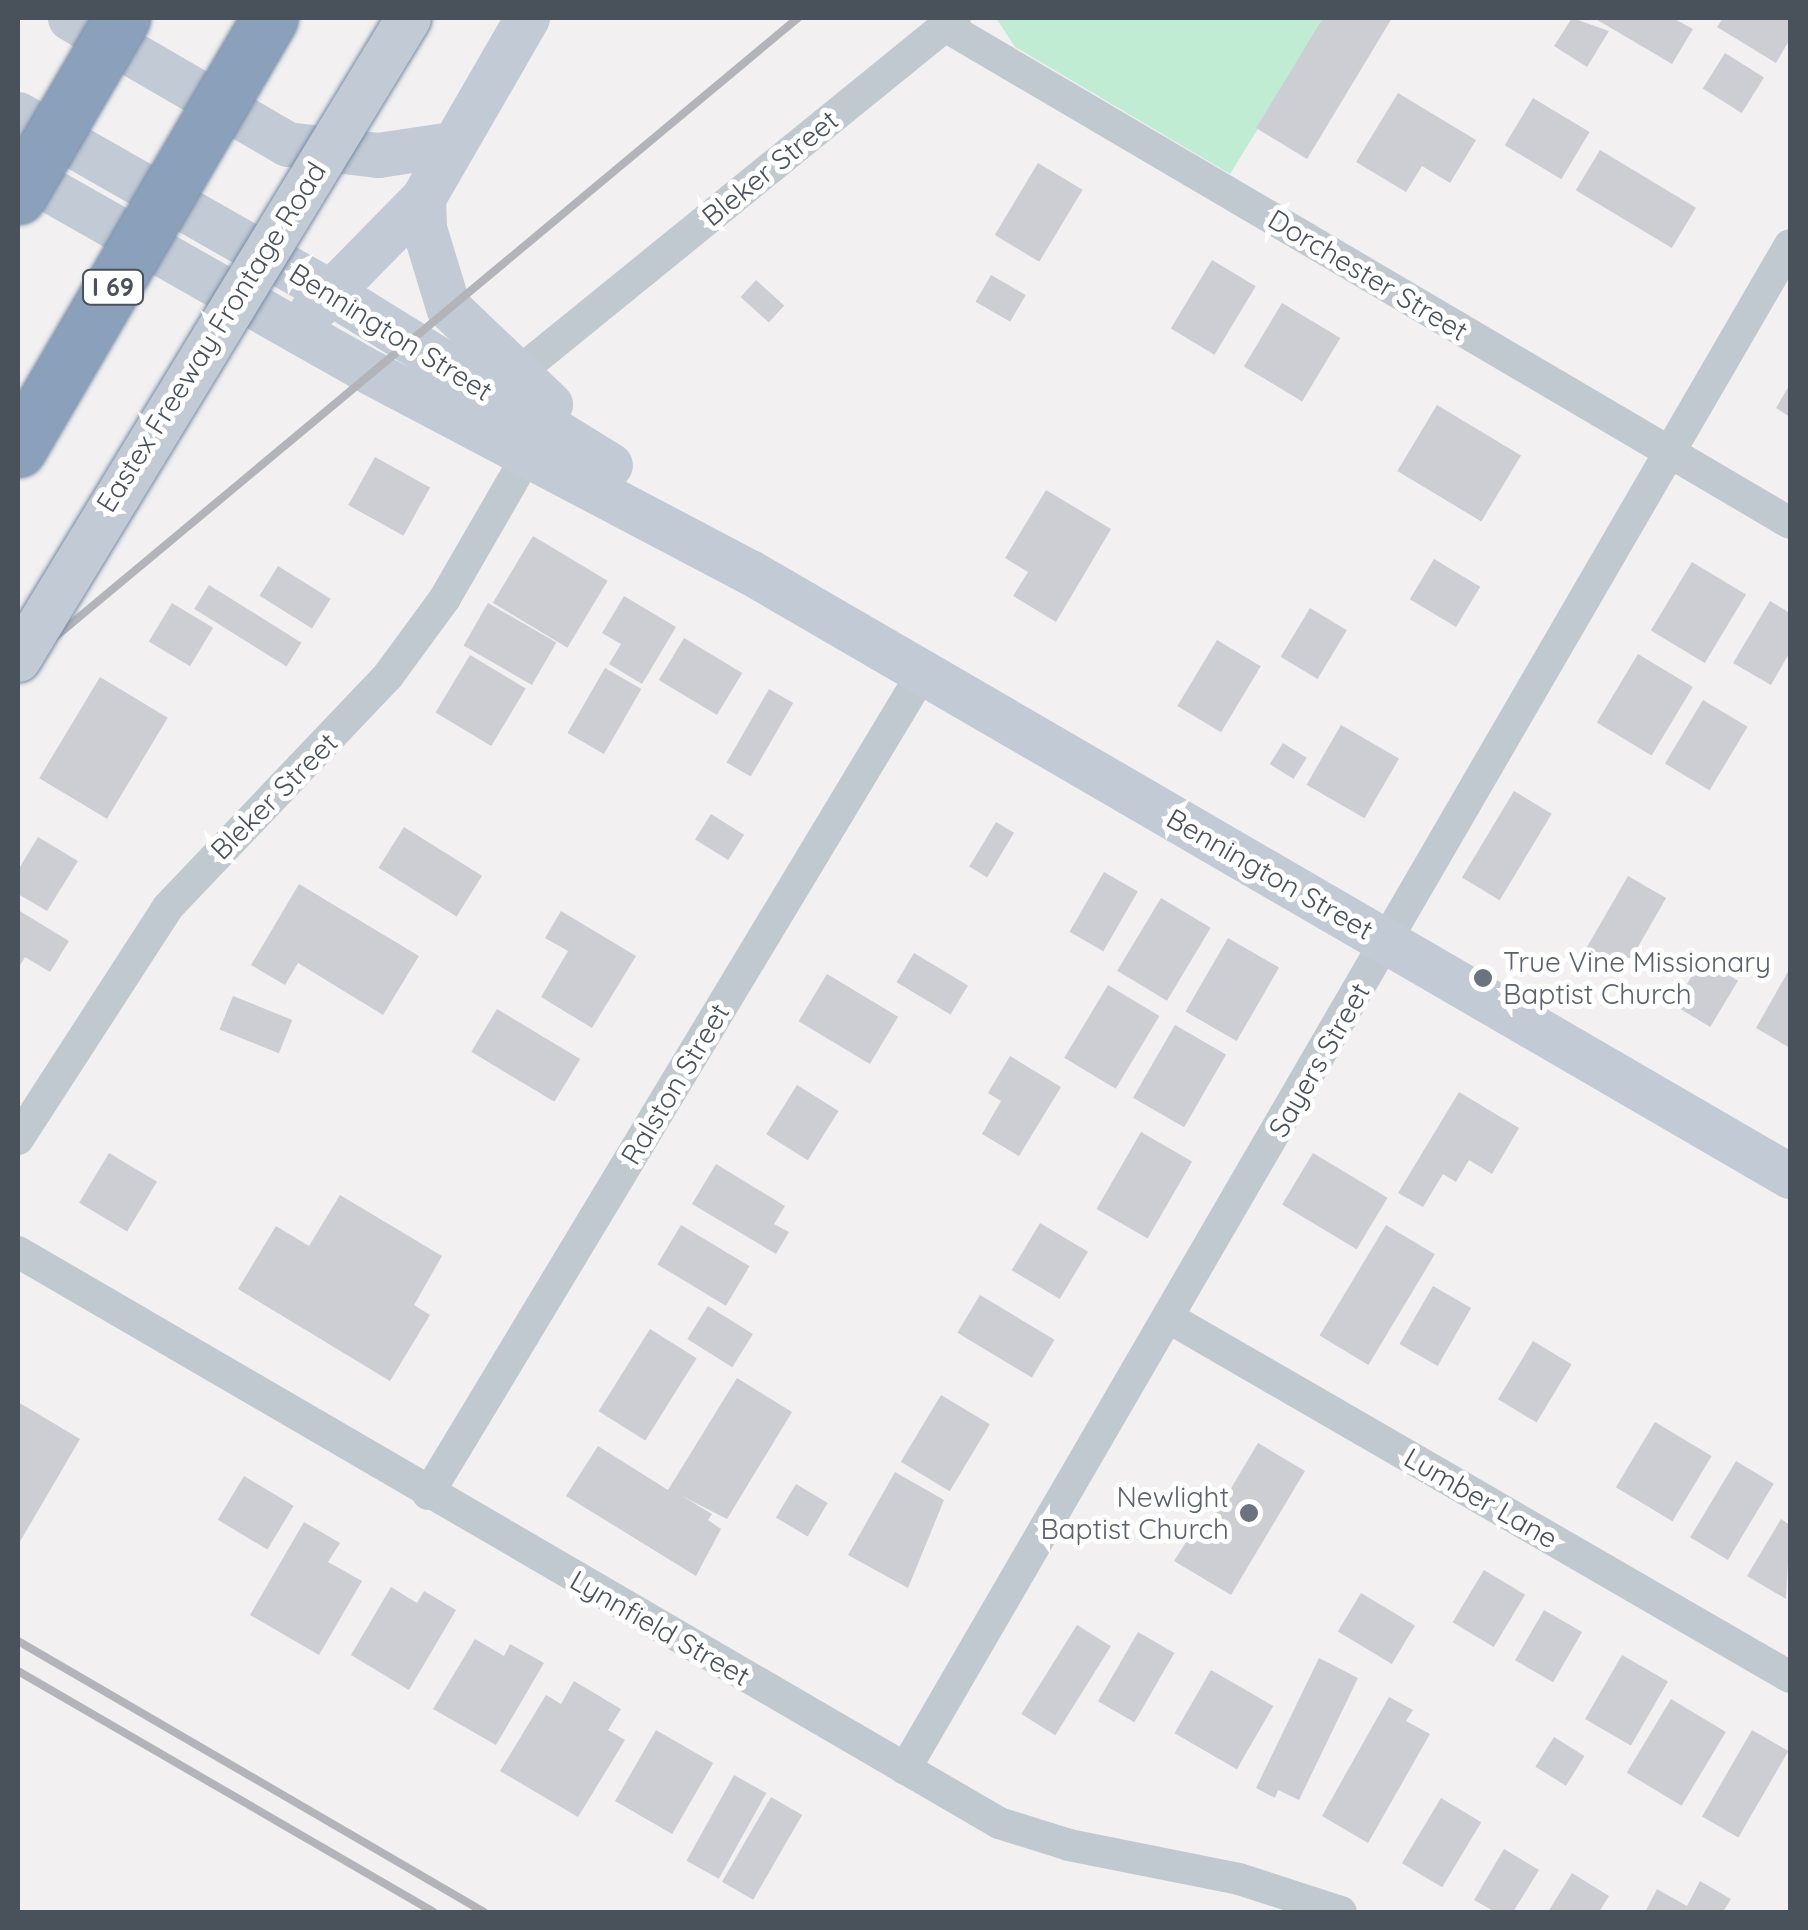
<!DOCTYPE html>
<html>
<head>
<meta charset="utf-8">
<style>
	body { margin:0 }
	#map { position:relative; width:1808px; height:1930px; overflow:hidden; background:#f2f0f0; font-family:Quicksand,sans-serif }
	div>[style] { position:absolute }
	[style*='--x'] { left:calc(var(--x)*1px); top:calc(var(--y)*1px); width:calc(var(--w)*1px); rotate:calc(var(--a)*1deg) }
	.green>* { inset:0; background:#c1ecd4 }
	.building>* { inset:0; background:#cdced4; transform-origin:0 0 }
	.street>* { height:32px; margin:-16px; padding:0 16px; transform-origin:16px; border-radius:16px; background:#c1c9d0 }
	.secondary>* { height:45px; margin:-22.5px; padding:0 22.5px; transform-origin:22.5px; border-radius:22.5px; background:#c2cad5 }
	.rail>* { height:8px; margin:-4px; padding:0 4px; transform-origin:4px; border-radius:4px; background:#b2b4b9 }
	.bridges { filter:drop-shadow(0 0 2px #768ba6) drop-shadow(0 0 2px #768ba6) }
	.secondary-bridge>* { height:45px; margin:-22.5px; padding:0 22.5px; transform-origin:22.5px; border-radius:22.5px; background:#c2cad5 }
	.highway-bridge>* { height:55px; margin:-27.5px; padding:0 27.5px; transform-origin:27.5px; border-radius:27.5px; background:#8ba0ba }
	.dots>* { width:28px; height:28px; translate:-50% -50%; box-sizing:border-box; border:5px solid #fff; border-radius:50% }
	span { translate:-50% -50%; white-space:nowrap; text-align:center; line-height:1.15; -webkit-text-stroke:10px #fff; paint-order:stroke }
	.shield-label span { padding:2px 8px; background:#fff; border:2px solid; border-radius:8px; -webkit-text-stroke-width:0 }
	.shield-label { font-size:25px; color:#49525b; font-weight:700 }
	.street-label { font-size:28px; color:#49525b }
	.worship-label { font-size:28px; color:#5b616d }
	.left { translate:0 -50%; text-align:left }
	.right { translate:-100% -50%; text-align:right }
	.frame { position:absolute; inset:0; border:20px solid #49525b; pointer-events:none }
</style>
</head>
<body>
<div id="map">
	<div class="green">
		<div style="clip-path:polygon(996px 18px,1326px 18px,1230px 174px,1015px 47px)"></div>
	</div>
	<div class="building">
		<div style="clip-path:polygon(1323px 18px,1392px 18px,1307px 159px,1256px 128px)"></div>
		<div style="clip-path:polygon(1572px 18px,1609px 31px,1587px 67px,1554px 46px)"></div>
		<div style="clip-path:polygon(1594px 18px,1673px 18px,1693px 29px,1672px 64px)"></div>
		<div style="clip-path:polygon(1723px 18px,1790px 18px,1790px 39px,1776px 63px,1717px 27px)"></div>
		<div style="left:1725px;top:53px;width:46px;height:42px;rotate:32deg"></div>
		<div style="clip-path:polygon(1398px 93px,1476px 140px,1450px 183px,1422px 166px,1406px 192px,1356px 162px)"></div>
		<div style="left:1533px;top:98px;width:66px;height:55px;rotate:31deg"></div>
		<div style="left:1600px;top:150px;width:112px;height:47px;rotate:31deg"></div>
		<div style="left:1038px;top:163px;width:52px;height:84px;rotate:31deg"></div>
		<div style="left:1212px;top:260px;width:51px;height:80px;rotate:31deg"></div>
		<div style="left:991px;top:275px;width:40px;height:31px;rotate:30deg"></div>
		<div style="left:756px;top:280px;width:38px;height:23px;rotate:42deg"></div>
		<div style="left:1282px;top:303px;width:68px;height:74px;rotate:31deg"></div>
		<div style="clip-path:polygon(1790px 384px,1790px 417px,1776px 408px)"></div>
		<div style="left:1437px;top:405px;width:98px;height:77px;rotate:31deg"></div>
		<div style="left:375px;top:457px;width:63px;height:55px;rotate:29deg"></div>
		<div style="clip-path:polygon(1046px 490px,1111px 529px,1056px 622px,1013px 596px,1028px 572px,1005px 558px)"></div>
		<div style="left:533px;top:536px;width:87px;height:78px;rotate:31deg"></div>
		<div style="left:1434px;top:559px;width:54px;height:47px;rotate:31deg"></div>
		<div style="left:1692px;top:562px;width:63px;height:80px;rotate:31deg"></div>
		<div style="left:278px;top:566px;width:62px;height:35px;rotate:32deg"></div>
		<div style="left:209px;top:585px;width:109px;height:28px;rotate:32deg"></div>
		<div style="clip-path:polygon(624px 596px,676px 627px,642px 684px,609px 664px,621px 644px,602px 633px)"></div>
		<div style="clip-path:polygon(1770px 601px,1790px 613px,1790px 652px,1771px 685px,1733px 663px)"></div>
		<div style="left:172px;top:603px;width:48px;height:45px;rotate:31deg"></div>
		<div style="left:488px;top:603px;width:79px;height:49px;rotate:30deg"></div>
		<div style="left:1310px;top:608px;width:43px;height:57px;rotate:31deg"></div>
		<div style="left:684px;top:638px;width:68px;height:49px;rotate:31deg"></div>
		<div style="left:1217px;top:640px;width:51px;height:77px;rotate:31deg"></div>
		<div style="left:1638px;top:654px;width:64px;height:80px;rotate:31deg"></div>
		<div style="left:470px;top:655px;width:65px;height:67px;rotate:31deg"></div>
		<div style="left:605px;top:668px;width:42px;height:75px;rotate:30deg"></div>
		<div style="left:100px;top:677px;width:79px;height:118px;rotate:31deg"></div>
		<div style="left:769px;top:689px;width:28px;height:85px;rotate:30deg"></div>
		<div style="left:1703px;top:700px;width:52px;height:74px;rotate:31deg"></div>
		<div style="left:1341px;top:725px;width:67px;height:69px;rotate:30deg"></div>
		<div style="left:1283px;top:743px;width:28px;height:25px;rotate:32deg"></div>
		<div style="left:1514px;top:791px;width:44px;height:101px;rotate:31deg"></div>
		<div style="left:711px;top:814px;width:39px;height:30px;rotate:32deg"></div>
		<div style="left:996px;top:822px;width:21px;height:52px;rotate:31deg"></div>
		<div style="left:404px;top:827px;width:92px;height:48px;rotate:32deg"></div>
		<div style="clip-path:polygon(38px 837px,78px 861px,47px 911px,18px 894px,18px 870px)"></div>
		<div style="left:1104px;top:872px;width:39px;height:69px;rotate:30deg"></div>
		<div style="left:1628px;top:876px;width:44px;height:88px;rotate:30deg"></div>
		<div style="clip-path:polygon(299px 884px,419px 956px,383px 1015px,298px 963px,285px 985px,251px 965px)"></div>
		<div style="left:1161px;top:898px;width:58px;height:85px;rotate:31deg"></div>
		<div style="clip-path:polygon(18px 910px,69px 941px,50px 972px,25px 957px,18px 969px)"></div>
		<div style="clip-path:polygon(561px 911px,636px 956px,592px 1028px,541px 997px,568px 951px,545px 938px)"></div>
		<div style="left:1228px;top:938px;width:59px;height:85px;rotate:30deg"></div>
		<div style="left:914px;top:953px;width:63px;height:34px;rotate:31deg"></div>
		<div style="left:1702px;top:959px;width:42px;height:54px;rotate:31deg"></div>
		<div style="clip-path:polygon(1790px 968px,1790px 1048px,1756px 1028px)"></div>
		<div style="left:827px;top:974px;width:83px;height:55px;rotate:31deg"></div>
		<div style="left:1108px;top:985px;width:60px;height:85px;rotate:31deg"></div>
		<div style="left:233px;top:996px;width:64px;height:36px;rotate:22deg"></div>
		<div style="left:497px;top:1009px;width:97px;height:50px;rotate:31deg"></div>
		<div style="left:1175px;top:1025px;width:59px;height:84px;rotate:30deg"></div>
		<div style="clip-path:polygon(1010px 1056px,1061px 1087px,1019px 1156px,982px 1134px,1001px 1101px,988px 1093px)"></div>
		<div style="left:797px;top:1085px;width:49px;height:58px;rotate:32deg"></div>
		<div style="clip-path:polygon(1459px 1092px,1519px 1128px,1492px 1174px,1469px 1160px,1456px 1182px,1443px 1174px,1423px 1207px,1398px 1193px)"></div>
		<div style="left:1141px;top:1132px;width:59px;height:89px;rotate:30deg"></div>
		<div style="left:109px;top:1153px;width:56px;height:58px;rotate:31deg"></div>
		<div style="left:1313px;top:1153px;width:87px;height:60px;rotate:31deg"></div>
		<div style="clip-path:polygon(716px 1164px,785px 1206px,774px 1224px,789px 1232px,776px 1254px,692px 1204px)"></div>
		<div style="clip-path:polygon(340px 1195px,442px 1256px,414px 1305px,430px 1315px,390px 1381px,238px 1289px,276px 1226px,309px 1246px)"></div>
		<div style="left:1040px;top:1223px;width:56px;height:55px;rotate:31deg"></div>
		<div style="left:681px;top:1225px;width:80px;height:46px;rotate:31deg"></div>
		<div style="left:1386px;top:1225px;width:57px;height:129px;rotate:31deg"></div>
		<div style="left:1433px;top:1286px;width:44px;height:67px;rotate:30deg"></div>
		<div style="left:980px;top:1295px;width:87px;height:44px;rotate:31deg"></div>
		<div style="left:708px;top:1306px;width:53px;height:39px;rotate:32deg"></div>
		<div style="left:650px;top:1329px;width:55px;height:97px;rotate:32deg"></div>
		<div style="left:1533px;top:1341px;width:45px;height:68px;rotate:31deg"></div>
		<div style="clip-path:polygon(737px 1378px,792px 1412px,727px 1519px,682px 1496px,712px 1514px,708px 1520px,721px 1529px,696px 1576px,566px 1496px,598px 1446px,668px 1490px)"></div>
		<div style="left:941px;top:1395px;width:57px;height:78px;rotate:31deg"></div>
		<div style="clip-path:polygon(18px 1402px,80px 1439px,18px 1545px)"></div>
		<div style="left:1655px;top:1422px;width:66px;height:76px;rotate:31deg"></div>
		<div style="clip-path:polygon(1258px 1443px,1305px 1471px,1231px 1595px,1174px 1561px,1190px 1536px,1199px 1542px)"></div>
		<div style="left:1736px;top:1461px;width:44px;height:89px;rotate:31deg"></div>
		<div style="clip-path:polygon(895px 1472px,944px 1500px,908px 1588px,848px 1555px)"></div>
		<div style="left:244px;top:1476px;width:58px;height:51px;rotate:31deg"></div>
		<div style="left:796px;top:1484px;width:37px;height:39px;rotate:31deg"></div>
		<div style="clip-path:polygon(1781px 1519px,1790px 1525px,1786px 1599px,1747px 1576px)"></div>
		<div style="clip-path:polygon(304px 1522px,340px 1543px,328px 1562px,362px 1581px,319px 1655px,250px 1615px)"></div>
		<div style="left:1484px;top:1570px;width:48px;height:61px;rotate:31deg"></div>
		<div style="clip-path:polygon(391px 1587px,417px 1603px,424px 1591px,456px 1610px,409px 1690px,351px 1655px)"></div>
		<div style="left:1361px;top:1593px;width:63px;height:45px;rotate:31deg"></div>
		<div style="left:1544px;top:1610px;width:44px;height:58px;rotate:30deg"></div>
		<div style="left:1077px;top:1625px;width:40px;height:105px;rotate:32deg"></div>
		<div style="left:1138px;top:1632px;width:42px;height:80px;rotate:30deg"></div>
		<div style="clip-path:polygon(475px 1639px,504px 1656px,510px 1644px,544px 1663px,496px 1745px,433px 1709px)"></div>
		<div style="left:1622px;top:1655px;width:53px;height:74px;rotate:30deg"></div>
		<div style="clip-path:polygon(1319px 1658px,1358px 1678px,1299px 1800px,1278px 1790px,1275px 1798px,1256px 1788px)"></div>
		<div style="left:1211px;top:1670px;width:72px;height:73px;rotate:30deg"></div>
		<div style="clip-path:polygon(574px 1681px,621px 1709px,608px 1730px,625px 1740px,578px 1817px,500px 1771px,546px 1695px,561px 1704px)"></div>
		<div style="clip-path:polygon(1389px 1697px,1413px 1710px,1406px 1721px,1430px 1734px,1368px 1843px,1322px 1816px)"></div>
		<div style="left:1671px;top:1699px;width:64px;height:86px;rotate:31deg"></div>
		<div style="left:656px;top:1730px;width:66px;height:82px;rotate:30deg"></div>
		<div style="left:1752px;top:1730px;width:42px;height:100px;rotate:30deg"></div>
		<div style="left:1554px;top:1737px;width:36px;height:35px;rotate:32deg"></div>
		<div style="left:734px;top:1775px;width:37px;height:98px;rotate:29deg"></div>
		<div style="left:771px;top:1797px;width:36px;height:98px;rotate:30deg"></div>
		<div style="left:1441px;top:1798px;width:47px;height:76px;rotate:31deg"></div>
		<div style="clip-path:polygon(1504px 1849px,1539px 1870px,1513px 1912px,1495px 1912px,1474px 1900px)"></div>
		<div style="clip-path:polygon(1572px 1873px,1609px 1896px,1599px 1912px,1548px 1912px)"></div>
		<div style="clip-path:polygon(1700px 1881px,1731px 1899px,1723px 1912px,1645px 1912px,1657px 1889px,1687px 1906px)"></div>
	</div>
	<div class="street">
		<div style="--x:945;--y:26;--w:980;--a:30.46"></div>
		<div style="--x:503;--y:385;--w:582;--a:-39.07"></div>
		<div style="--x:18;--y:1139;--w:276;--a:-57.1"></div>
		<div style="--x:168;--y:907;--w:319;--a:-46.4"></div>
		<div style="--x:388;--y:676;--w:97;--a:-53.8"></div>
		<div style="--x:445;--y:598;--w:166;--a:-60"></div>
		<div style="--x:18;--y:1252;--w:1135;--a:30.2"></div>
		<div style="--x:999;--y:1823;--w:73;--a:17.4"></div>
		<div style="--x:1069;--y:1845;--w:173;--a:11.3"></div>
		<div style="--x:1239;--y:1879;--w:107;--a:17.9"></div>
		<div style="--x:1171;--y:1319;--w:715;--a:30.04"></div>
		<div style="--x:428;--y:1494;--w:957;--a:-58.93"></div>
		<div style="--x:905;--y:1769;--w:1762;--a:-59.86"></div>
	</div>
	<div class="secondary">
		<div style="--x:70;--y:18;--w:251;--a:30.1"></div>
		<div style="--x:287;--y:144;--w:92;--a:6.9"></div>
		<div style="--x:378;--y:155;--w:74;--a:-8.6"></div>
		<div style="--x:18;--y:114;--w:359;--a:29.7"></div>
		<div style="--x:330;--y:292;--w:329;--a:31.7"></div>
		<div style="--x:18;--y:172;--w:407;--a:29.6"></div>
		<div style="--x:372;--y:373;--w:427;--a:27.8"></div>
		<div style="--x:750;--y:572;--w:1203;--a:30.15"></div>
		<div style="--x:423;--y:198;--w:30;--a:88"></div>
		<div style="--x:424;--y:228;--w:83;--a:73.1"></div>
		<div style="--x:448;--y:307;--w:141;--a:43.6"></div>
		<div style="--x:311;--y:312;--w:160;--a:-45.5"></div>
		<div style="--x:423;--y:198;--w:208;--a:-60"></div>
	</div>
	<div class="rail">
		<div style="--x:18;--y:668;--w:1015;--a:-39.81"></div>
		<div style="--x:18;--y:1641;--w:539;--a:30.18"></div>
		<div style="--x:18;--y:1671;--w:480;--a:30.1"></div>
	</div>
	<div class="bridges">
		<div class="secondary-bridge">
			<div style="--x:18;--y:659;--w:750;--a:-58.68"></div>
		</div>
		<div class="highway-bridge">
			<div style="--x:18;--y:196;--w:206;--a:-59.7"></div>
			<div style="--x:18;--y:449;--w:499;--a:-59.7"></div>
		</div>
	</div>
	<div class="dots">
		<div style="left:1483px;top:978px;background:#6b7280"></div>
		<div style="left:1249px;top:1513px;background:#6b7280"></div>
	</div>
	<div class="shield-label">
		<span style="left:113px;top:287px">I 69</span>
	</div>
	<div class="street-label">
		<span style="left:770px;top:168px;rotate:-39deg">Bleker Street</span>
		<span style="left:1368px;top:275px;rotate:31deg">Dorchester Street</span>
		<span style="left:391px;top:332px;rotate:32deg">Bennington Street</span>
		<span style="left:211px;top:337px;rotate:-58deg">Eastex Freeway Frontage Road</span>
		<span style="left:274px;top:796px;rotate:-45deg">Bleker Street</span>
		<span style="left:1270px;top:874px;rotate:30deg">Bennington Street</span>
		<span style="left:1319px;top:1060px;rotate:-60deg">Sayers Street</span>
		<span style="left:675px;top:1084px;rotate:-59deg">Ralston Street</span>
		<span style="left:1481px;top:1498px;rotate:30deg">Lumber Lane</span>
		<span style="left:660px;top:1628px;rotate:30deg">Lynnfield Street</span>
	</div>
	<div class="worship-label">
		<span class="left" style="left:1503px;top:978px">True Vine Missionary<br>Baptist Church</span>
		<span class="right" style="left:1229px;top:1513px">Newlight<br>Baptist Church</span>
	</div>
	<div class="frame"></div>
</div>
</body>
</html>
